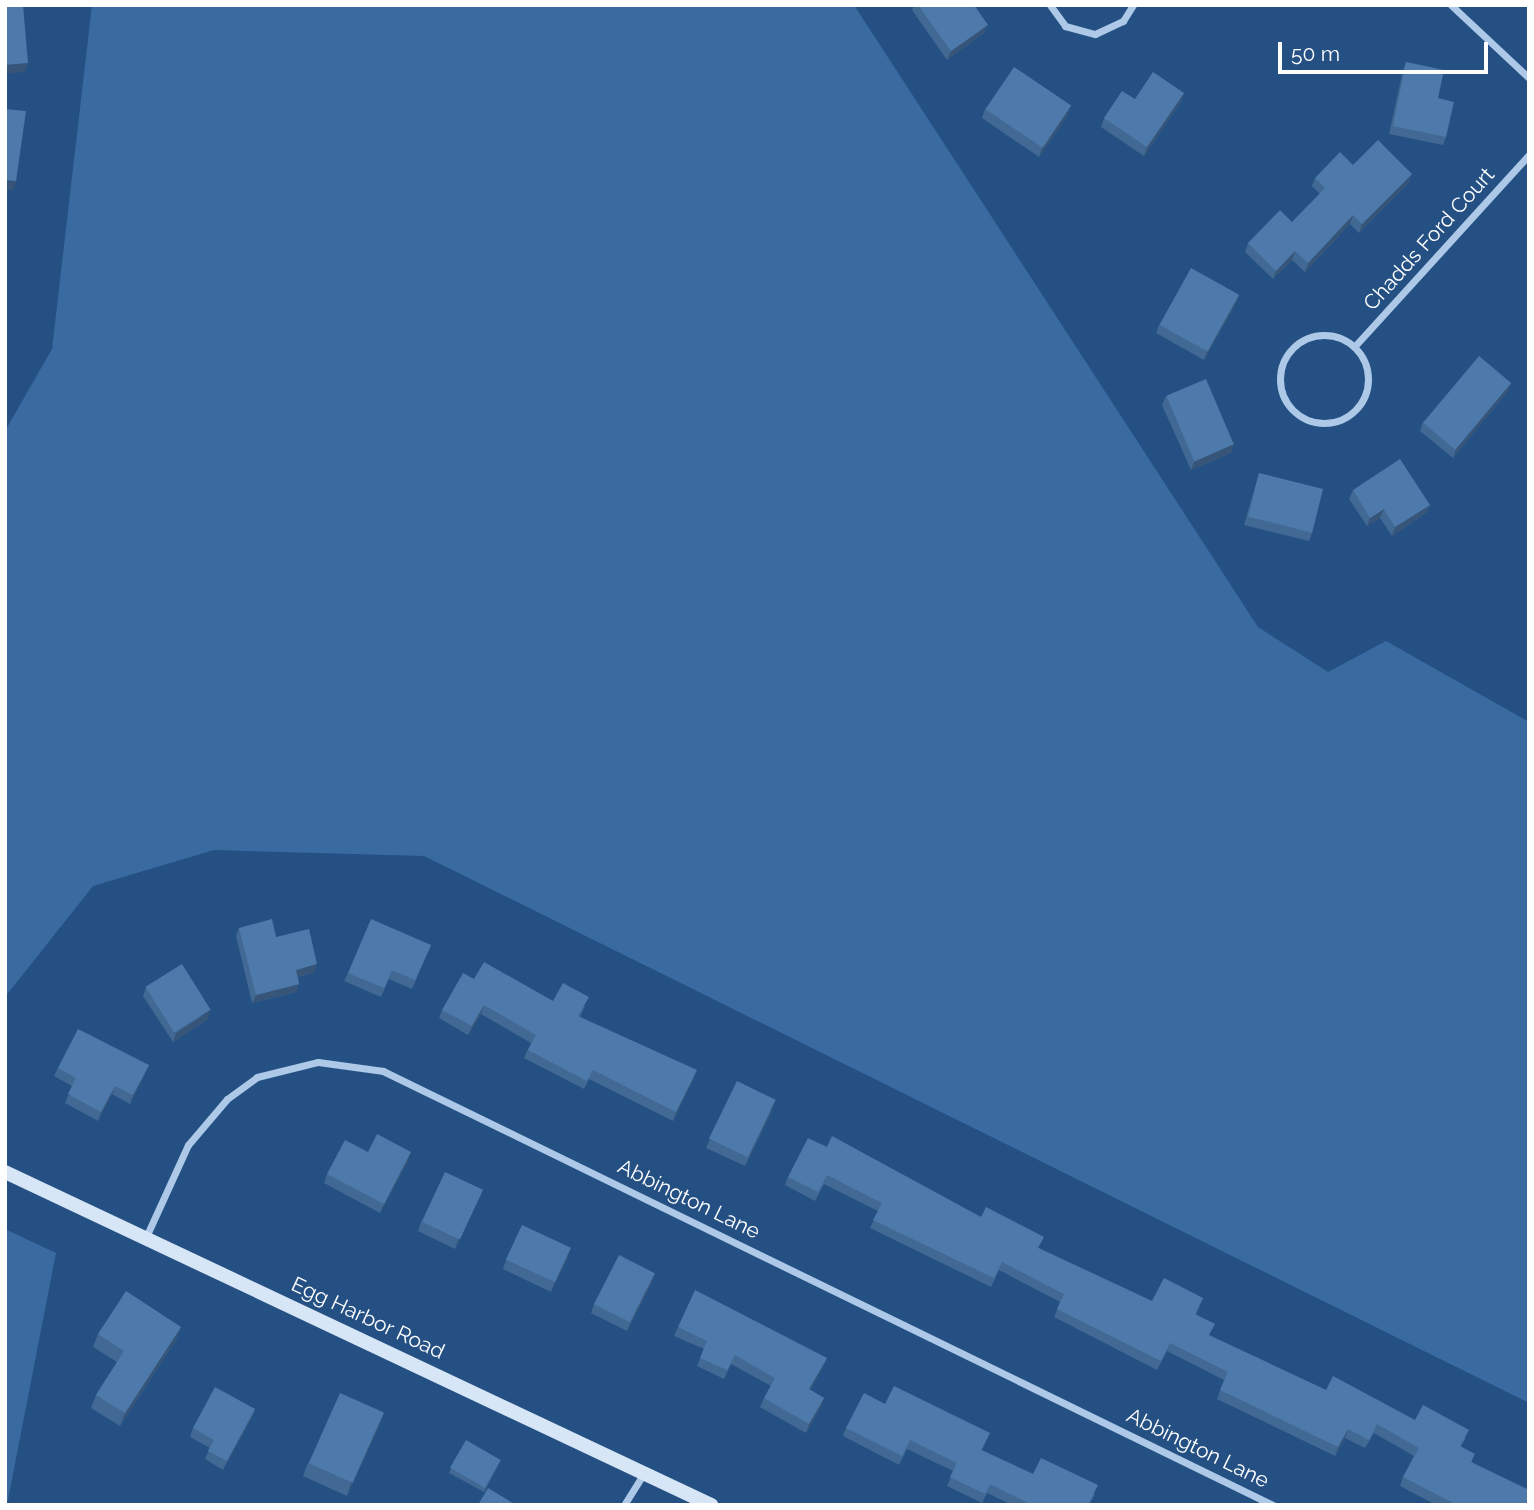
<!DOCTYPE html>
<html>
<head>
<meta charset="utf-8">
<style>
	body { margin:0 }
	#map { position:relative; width:1534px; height:1510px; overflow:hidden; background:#255083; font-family:Raleway,sans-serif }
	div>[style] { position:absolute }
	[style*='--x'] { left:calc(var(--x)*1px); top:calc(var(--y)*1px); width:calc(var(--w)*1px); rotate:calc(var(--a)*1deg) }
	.green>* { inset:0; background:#396aa0 }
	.street>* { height:7px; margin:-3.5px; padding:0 3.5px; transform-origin:3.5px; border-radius:3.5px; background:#adc9e7 }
	.street>.ring { margin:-3.5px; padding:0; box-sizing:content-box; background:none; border:7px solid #adc9e7; border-radius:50% }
	.secondary>* { height:14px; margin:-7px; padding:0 7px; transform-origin:7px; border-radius:7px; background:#d7e6f6 }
	.wall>* { inset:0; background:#426993 }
	.shaded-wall>* { inset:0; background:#365578 }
	.building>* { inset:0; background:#4d7aab; transform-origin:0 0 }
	span { translate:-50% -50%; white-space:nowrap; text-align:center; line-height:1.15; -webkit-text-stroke:5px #255083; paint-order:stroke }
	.street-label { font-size:21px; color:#fff }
	.frame { position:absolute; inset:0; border:7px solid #fff; pointer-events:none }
	.scale { position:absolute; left:1278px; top:42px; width:210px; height:32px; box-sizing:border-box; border:4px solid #fff; border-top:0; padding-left:9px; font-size:21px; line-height:24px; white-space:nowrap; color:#fff; -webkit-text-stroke:5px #255083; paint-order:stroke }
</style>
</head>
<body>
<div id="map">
	<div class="green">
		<div style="clip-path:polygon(92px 5px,854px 5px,1258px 627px,1328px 672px,1386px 641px,1529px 722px,1529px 1403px,424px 856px,214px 850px,93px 886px,5px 997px,5px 431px,52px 349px)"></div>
		<div style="clip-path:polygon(5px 1229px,56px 1253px,7px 1505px,5px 1505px)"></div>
	</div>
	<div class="street">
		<div style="--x:1050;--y:5;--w:26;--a:54"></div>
		<div style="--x:1065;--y:26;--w:31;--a:15"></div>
		<div style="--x:1095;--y:34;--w:31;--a:-25"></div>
		<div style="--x:1123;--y:21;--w:19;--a:-58"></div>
		<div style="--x:1451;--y:5;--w:107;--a:43.1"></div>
		<div class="ring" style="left:1280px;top:335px;width:81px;height:81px"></div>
		<div style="--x:1354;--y:347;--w:260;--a:-47.7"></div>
		<div style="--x:146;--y:1237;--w:101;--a:-65.5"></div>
		<div style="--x:188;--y:1145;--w:60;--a:-49.7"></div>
		<div style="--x:227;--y:1099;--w:37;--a:-36"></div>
		<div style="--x:257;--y:1077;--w:63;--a:-13.8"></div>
		<div style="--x:318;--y:1062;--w:66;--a:7.9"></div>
		<div style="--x:383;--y:1071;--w:990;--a:26"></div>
		<div style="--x:624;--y:1505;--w:38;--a:-58"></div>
	</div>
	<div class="secondary">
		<div style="--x:5;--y:1172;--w:781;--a:25.25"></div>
	</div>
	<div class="wall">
		<div style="clip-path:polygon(914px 5px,974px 5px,984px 33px,947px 60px,912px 10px)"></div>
		<div style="clip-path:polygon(1406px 62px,1438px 98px,1446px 137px,1443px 145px,1389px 134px,1403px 70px)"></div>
		<div style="clip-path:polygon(1184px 93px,1181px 102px,1144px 156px,1101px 127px,1104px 118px,1135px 99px)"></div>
		<div style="clip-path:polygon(985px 109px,1068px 115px,1039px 157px,982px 118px)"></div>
		<div style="clip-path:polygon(1353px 165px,1409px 182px,1359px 233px,1350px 224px,1305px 272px,1292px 260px,1273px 279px,1245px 252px,1248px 243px,1292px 222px,1320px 194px,1312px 186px,1315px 178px)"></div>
		<div style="clip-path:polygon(1239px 295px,1236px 303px,1204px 360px,1156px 333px,1159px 325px)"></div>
		<div style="clip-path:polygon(1511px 383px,1508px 391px,1453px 458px,1420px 431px,1423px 422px)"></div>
		<div style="clip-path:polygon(1166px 396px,1234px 444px,1231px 453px,1191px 470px,1162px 405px)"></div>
		<div style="clip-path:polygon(1259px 473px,1312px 533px,1309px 541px,1244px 525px)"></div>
		<div style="clip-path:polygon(1353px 490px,1430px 505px,1426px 513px,1392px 536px,1380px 518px,1367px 526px,1349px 499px)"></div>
		<div style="clip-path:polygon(239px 928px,276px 937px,314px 973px,298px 977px,299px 984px,296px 992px,252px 1003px,236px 936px)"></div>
		<div style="clip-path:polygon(431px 945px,412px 989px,389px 979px,381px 997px,344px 981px,348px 973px)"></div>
		<div style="clip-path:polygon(474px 979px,553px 1001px,585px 1006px,580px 1017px,694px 1078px,673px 1121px,589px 1079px,584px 1089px,524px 1058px,531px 1043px,481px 1014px,468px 1035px,439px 1018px,442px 1010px)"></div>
		<div style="clip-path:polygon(146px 987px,208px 1019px,173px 1042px,143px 996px)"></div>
		<div style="clip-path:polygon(149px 1065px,145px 1074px,130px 1104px,112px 1094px,98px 1121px,65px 1103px,72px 1086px,54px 1076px,58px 1068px)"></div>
		<div style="clip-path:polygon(773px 1109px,745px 1166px,706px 1148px,710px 1139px)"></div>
		<div style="clip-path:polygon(827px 1147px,981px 1217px,1039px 1248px,1152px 1301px,1203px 1298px,1196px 1315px,1210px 1336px,1326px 1390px,1466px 1438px,1461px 1446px,1472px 1462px,1529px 1505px,1436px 1505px,1400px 1486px,1403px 1477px,1414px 1456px,1374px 1433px,1365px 1448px,1345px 1438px,1335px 1456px,1217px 1399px,1224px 1380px,1167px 1351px,1157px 1370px,1054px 1317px,1060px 1302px,999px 1270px,991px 1287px,870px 1228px,878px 1211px,824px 1184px,815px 1201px,785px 1185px,788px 1177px)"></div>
		<div style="clip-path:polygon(368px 1152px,408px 1161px,380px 1213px,324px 1183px,327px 1174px)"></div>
		<div style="clip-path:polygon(483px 1190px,455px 1249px,418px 1231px,421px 1222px)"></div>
		<div style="clip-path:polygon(568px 1257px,551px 1292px,503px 1269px,506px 1260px)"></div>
		<div style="clip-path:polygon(655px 1273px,652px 1282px,627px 1331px,591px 1313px,594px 1304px)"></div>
		<div style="clip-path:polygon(181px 1327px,176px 1340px,120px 1426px,91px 1408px,96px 1395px,117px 1362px,93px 1347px,98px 1334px)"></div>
		<div style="clip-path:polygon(678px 1327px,827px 1358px,823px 1367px,810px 1390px,824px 1398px,821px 1407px,806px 1433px,760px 1407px,764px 1398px,771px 1386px,731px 1364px,724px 1379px,697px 1366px,704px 1349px,674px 1336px)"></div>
		<div style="clip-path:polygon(885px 1404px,990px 1433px,982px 1450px,1033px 1474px,1095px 1494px,1089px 1505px,1012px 1505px,987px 1493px,982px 1503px,947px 1486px,953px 1471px,907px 1449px,899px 1465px,843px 1436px,846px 1428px)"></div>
		<div style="clip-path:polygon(255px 1409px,252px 1417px,223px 1470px,205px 1459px,210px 1448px,190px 1437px,193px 1428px)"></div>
		<div style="clip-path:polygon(384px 1413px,379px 1426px,347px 1496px,303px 1476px,308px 1463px)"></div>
		<div style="clip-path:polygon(501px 1460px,484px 1492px,449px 1473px,451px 1468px)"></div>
	</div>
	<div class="shaded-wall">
		<div style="clip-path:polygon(988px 25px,984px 33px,947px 60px,951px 51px)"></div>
		<div style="clip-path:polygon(28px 63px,25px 72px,5px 74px,5px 65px)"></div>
		<div style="clip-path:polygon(1184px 93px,1181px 102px,1144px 156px,1147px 147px)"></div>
		<div style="clip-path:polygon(1071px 106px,1068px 115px,1039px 157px,1042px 148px)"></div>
		<div style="clip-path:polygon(1412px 174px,1409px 182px,1359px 233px,1362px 224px)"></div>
		<div style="clip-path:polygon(5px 180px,16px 181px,13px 190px,5px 189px)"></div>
		<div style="clip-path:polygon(1353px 215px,1350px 224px,1305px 272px,1308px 263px)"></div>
		<div style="clip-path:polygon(1295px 251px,1292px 260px,1273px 279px,1276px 271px)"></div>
		<div style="clip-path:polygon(1239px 295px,1236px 303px,1204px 360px,1207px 351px)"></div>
		<div style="clip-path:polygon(1511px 383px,1508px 391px,1453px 458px,1456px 449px)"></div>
		<div style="clip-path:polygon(1234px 444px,1231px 453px,1191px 470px,1194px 462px)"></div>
		<div style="clip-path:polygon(1430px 505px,1426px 513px,1392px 536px,1395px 527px)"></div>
		<div style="clip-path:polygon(1384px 509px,1380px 518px,1367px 526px,1370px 518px)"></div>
		<div style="clip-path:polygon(317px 964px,314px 973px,293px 978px,296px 970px)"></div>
		<div style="clip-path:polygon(299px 984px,296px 992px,252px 1003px,256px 995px)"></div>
		<div style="clip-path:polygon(484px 1005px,481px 1014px,468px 1035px,472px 1026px)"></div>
		<div style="clip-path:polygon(211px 1010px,208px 1019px,173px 1042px,176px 1033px)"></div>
		<div style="clip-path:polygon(149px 1065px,145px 1074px,130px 1104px,133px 1095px)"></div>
		<div style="clip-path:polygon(697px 1070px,694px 1078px,673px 1121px,676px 1112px)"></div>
		<div style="clip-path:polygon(115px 1086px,112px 1094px,98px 1121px,101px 1112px)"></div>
		<div style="clip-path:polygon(776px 1100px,773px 1109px,745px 1166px,749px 1157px)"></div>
		<div style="clip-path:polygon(411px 1152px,408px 1161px,380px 1213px,384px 1204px)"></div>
		<div style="clip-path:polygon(483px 1190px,479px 1198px,455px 1249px,458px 1240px)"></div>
		<div style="clip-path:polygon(571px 1248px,568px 1257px,551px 1292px,554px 1283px)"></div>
		<div style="clip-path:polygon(655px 1273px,652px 1282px,627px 1331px,631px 1322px)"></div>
		<div style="clip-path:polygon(181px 1327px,176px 1340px,120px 1426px,125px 1413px)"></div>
		<div style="clip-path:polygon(827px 1358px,823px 1367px,806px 1398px,809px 1389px)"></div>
		<div style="clip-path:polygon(824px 1398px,821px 1407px,806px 1433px,809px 1424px)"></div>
		<div style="clip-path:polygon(255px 1409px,252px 1417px,223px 1470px,227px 1461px)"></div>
		<div style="clip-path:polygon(384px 1413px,379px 1426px,347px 1496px,351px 1483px)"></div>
		<div style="clip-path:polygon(1348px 1429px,1345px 1438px,1335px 1456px,1338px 1447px)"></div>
	</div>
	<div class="building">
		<div style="clip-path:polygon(5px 5px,23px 5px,28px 63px,5px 65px)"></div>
		<div style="clip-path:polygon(918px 5px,974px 5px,988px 25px,951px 51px)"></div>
		<div style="clip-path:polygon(1406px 62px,1444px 70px,1438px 98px,1454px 102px,1446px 137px,1393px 126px)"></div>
		<div style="left:1014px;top:67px;width:69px;height:51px;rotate:34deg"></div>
		<div style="clip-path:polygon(1153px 72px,1184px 93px,1147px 147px,1104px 118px,1122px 91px,1135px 99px)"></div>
		<div style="clip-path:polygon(5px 109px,26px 111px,16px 181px,5px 180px)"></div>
		<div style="clip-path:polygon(1378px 140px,1412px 174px,1362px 224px,1353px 215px,1308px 263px,1295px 251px,1276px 271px,1248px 243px,1280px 210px,1292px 222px,1325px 188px,1315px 178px,1340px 152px,1353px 165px)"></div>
		<div style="left:1191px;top:268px;width:55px;height:65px;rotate:29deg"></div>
		<div style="left:1479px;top:356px;width:42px;height:87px;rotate:40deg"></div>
		<div style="left:1206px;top:379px;width:71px;height:43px;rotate:67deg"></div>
		<div style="clip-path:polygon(1400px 459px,1430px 505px,1395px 527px,1384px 509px,1370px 518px,1353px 490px)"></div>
		<div style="left:1259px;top:473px;width:66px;height:45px;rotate:14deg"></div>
		<div style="clip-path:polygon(272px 919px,276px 937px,309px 929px,317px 964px,296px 970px,299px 984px,256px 995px,239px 928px)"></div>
		<div style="clip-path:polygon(371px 919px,431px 945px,415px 980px,392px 970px,384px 988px,348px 973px)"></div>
		<div style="clip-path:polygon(484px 962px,553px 1001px,563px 983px,589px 997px,578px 1016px,697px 1070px,676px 1112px,593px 1070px,587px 1081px,528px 1050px,536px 1035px,484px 1005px,472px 1026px,442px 1010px,463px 973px,474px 979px)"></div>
		<div style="left:182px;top:964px;width:54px;height:43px;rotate:58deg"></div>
		<div style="clip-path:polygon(78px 1029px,149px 1065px,133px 1095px,115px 1086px,101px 1112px,68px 1094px,76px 1078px,58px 1068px)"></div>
		<div style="left:737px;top:1081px;width:43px;height:64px;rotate:26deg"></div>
		<div style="clip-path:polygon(377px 1134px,411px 1152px,384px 1204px,327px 1174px,345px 1140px,368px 1152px)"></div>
		<div style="clip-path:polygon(832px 1136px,981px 1217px,986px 1207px,1044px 1237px,1038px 1248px,1152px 1301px,1164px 1278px,1203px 1298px,1195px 1314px,1215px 1324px,1209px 1335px,1326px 1390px,1333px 1376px,1415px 1420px,1423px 1405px,1469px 1430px,1460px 1446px,1475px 1454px,1471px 1462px,1529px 1490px,1529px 1505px,1457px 1505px,1403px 1477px,1419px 1448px,1377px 1424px,1369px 1440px,1348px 1429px,1338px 1447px,1220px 1390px,1228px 1372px,1170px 1343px,1161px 1361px,1057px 1309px,1064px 1294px,1002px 1262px,994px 1278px,873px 1220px,882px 1203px,827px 1175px,818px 1192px,788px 1177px,808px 1138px,827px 1147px)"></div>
		<div style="left:445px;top:1172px;width:42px;height:55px;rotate:25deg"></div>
		<div style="left:522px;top:1225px;width:54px;height:38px;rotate:25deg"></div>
		<div style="left:619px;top:1255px;width:40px;height:55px;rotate:27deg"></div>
		<div style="clip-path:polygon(695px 1290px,827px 1358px,809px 1389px,824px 1398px,809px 1424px,764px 1398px,775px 1378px,735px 1355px,727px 1370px,700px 1358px,707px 1341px,678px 1327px)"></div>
		<div style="clip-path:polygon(126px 1291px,181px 1327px,125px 1413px,96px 1395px,124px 1351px,98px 1334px)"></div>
		<div style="clip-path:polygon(894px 1386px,990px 1433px,981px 1450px,1033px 1474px,1041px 1458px,1098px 1485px,1088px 1505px,1032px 1505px,990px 1484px,985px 1494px,950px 1477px,957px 1463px,910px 1440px,902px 1456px,846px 1428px,864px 1393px,885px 1404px)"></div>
		<div style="clip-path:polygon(215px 1387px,255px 1409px,227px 1461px,208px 1451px,214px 1440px,193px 1428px)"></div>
		<div style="left:340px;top:1393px;width:48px;height:77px;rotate:24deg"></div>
		<div style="left:466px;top:1440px;width:40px;height:32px;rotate:30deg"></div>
		<div style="clip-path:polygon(488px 1488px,516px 1505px,478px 1505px)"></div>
	</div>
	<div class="street-label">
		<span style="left:1429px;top:239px;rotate:-48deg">Chadds Ford Court</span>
		<span style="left:689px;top:1199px;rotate:26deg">Abbington Lane</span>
		<span style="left:368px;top:1318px;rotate:25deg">Egg Harbor Road</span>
		<span style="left:1198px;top:1448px;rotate:26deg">Abbington Lane</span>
	</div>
	<div class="frame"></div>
	<div class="scale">50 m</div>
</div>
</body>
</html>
